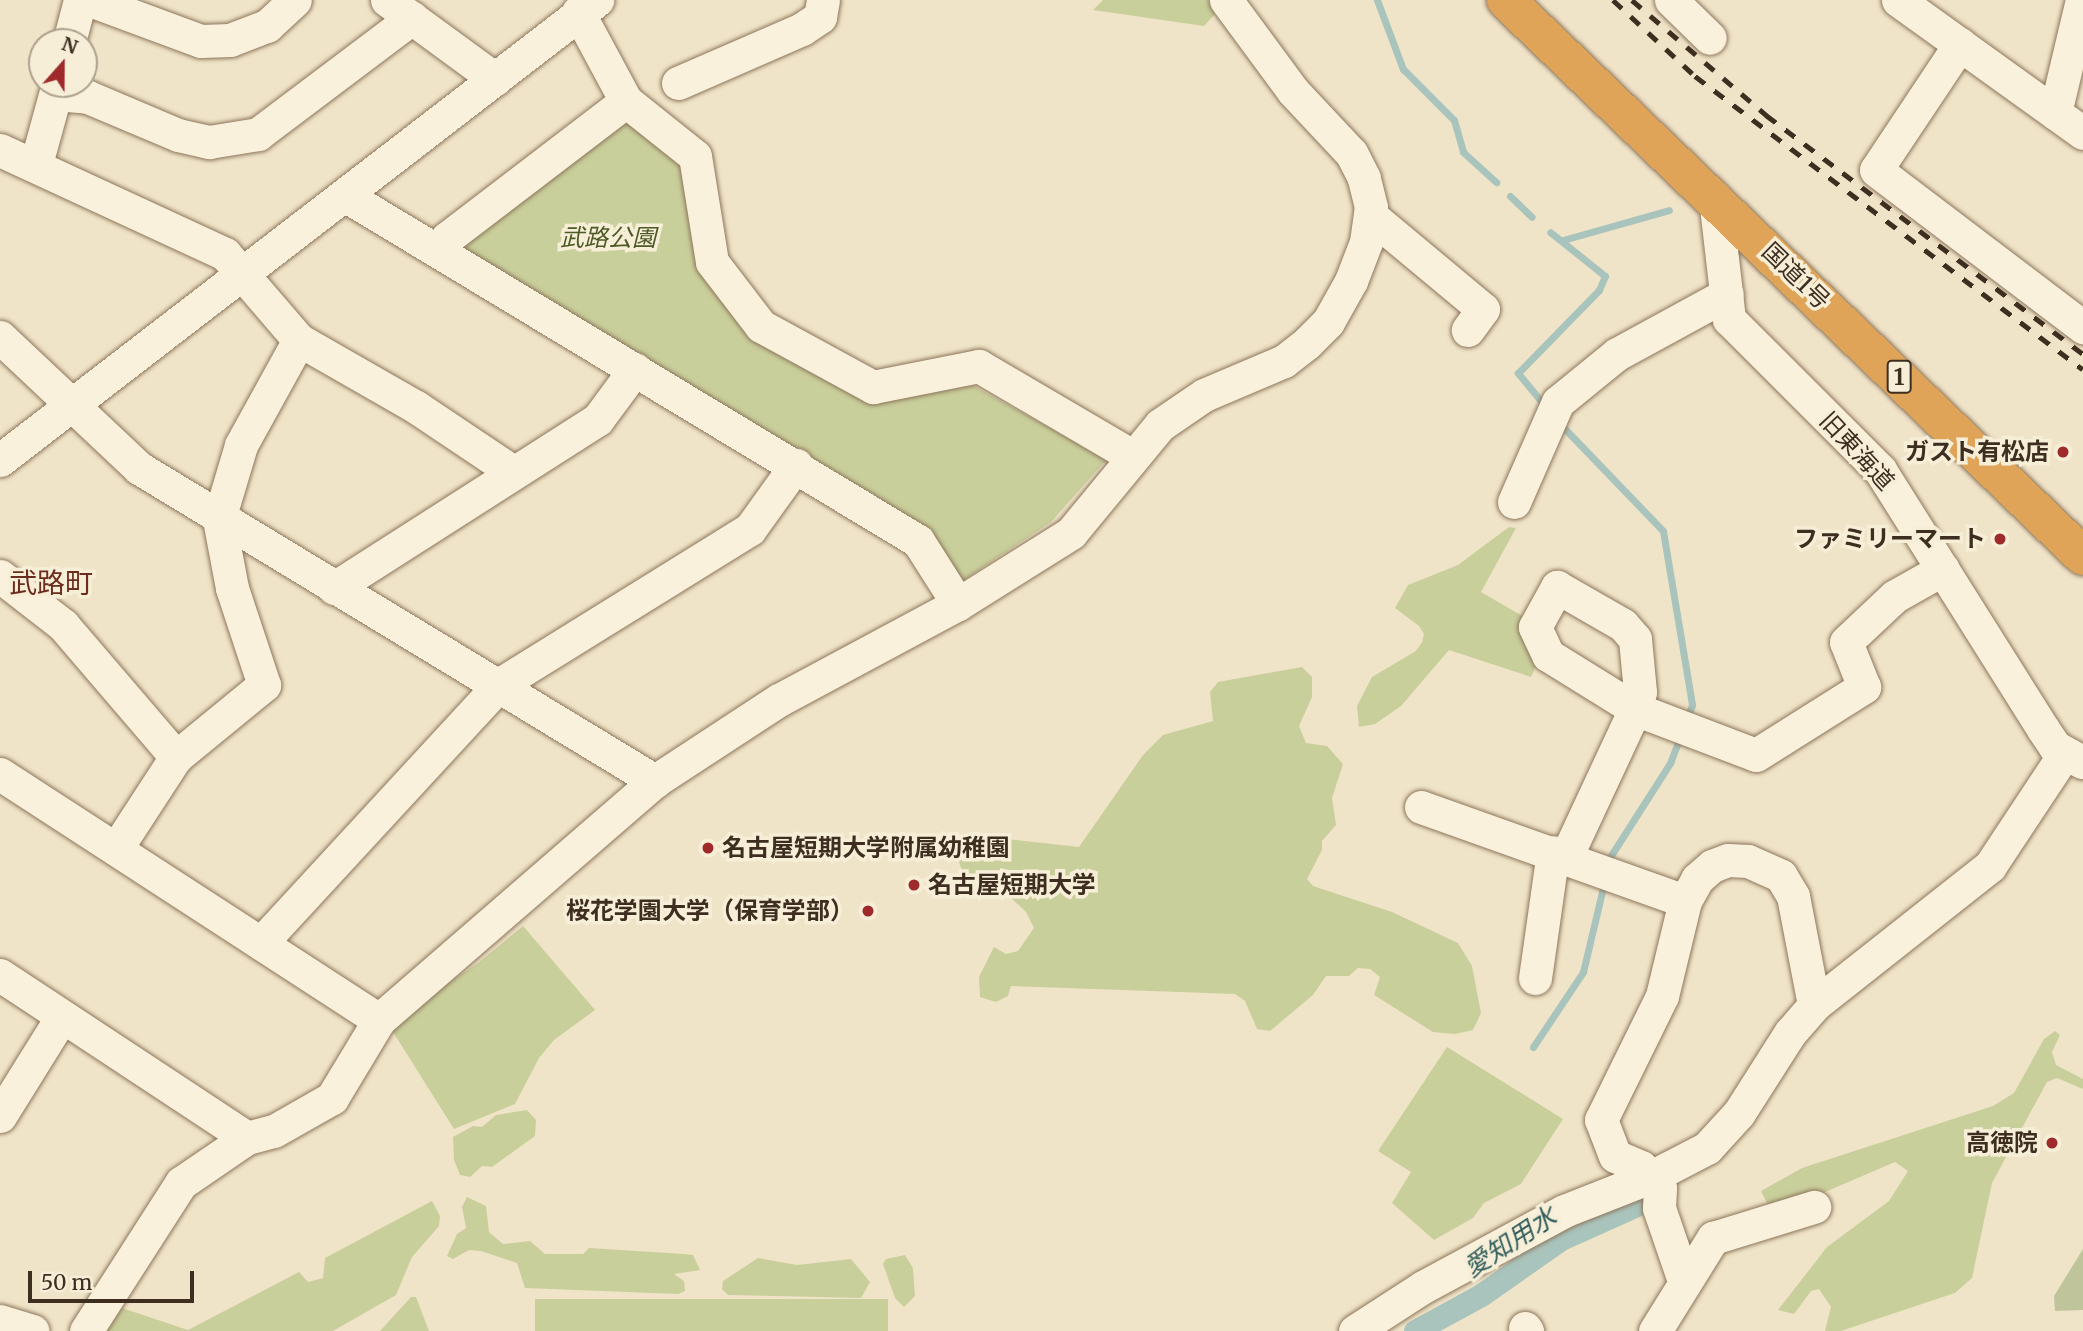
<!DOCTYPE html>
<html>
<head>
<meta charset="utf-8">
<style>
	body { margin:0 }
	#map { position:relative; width:2083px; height:1331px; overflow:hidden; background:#f0e4c8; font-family:Merriweather,"Noto Sans JP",serif }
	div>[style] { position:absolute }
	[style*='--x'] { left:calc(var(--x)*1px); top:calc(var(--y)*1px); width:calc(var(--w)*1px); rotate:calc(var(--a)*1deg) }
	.green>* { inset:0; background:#c9cf9b; transform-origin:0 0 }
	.cemetery>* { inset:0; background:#bfc49a }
	.stream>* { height:7px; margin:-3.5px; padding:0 3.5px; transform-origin:3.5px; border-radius:3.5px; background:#a9c4bc }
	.canal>* { height:23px; margin:-11.5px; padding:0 11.5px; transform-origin:11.5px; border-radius:11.5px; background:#a9c4bc }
	.roads { filter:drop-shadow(0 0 2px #8d765c) drop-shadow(0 0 2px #8d765c) }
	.minor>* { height:33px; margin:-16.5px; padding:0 16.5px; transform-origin:16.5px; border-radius:16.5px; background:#faf1dc }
	.highway>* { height:38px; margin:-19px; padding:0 19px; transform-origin:19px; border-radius:19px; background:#e0a458 }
	.rail>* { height:5px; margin-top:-2.5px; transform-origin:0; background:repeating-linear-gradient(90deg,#3d2e20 0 12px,transparent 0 24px) }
	.dots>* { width:19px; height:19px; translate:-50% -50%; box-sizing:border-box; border:4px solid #f7eed8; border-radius:50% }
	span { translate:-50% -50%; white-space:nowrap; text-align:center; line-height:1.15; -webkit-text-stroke:7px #f7eed8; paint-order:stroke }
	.shield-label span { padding:2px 5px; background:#f7eed8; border:2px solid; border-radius:5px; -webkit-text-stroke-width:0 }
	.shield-label { font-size:23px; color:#3d2e20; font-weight:700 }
	.park-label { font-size:24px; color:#4d5a26; font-style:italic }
	.street-label { font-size:24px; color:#3d2e20 }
	.poi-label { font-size:24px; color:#3d2e20; font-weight:700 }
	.right { translate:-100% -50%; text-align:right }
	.left { translate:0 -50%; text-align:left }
	.water-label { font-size:26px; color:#2f5d5a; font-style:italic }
	.quarter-label { font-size:28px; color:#6b2e1e }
	.north { position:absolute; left:28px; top:28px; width:70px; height:70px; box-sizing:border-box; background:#f7eed8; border:2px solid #ada18e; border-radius:50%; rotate:21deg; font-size:19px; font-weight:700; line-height:28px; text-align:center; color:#3d2e20 }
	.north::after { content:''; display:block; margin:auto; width:24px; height:32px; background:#9e2a2b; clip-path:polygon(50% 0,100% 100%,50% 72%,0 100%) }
	.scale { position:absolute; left:28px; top:1271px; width:166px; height:32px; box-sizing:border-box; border:4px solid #3d2e20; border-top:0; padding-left:9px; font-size:21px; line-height:24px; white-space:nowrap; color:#3d2e20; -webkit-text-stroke:5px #f7eed8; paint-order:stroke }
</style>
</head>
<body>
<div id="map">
	<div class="green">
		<div style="clip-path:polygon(1103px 0,1208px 0,1215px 14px,1204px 26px,1093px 10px)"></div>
		<div style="clip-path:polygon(627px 115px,685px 159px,703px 271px,872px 402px,970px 384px,1107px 459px,1051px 522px,962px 581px,466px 256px,467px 240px)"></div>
		<div style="clip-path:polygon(1509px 527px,1516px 528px,1481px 592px,1524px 617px,1541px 655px,1531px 677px,1449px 650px,1401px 706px,1375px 724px,1359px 727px,1357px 706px,1372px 677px,1416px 651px,1422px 642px,1424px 634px,1419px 626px,1395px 608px,1408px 585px,1458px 565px)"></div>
		<div style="clip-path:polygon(1302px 667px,1312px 677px,1312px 697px,1299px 726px,1306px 743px,1327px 746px,1343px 764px,1332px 798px,1336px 825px,1322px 841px,1322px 850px,1307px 879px,1313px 886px,1392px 912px,1458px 943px,1472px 966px,1481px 1013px,1473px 1030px,1455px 1034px,1433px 1032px,1374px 995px,1380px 977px,1370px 969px,1358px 968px,1349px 976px,1326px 976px,1313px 995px,1270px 1031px,1257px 1029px,1245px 1001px,1235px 994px,1011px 986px,1008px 996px,996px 1002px,980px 997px,979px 977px,994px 947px,1006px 954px,1018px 951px,1034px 928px,1026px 912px,1007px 894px,967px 884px,959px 862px,964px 850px,984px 852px,998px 838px,1079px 847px,1143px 755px,1163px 735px,1213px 721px,1210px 692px,1218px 682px)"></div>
		<div style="clip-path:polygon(523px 926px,595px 1010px,554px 1040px,539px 1058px,515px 1104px,454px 1129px,393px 1032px,396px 1018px,478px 963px)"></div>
		<div style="clip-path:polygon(2055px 1031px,2060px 1035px,2052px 1052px,2056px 1065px,2083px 1079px,2083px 1089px,2057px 1078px,2047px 1082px,1992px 1183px,1972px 1278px,1955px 1293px,1841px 1331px,1825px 1331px,1831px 1307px,1819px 1289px,1811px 1291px,1794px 1314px,1778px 1310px,1827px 1247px,1889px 1201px,1908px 1171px,1895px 1162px,1790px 1207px,1769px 1207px,1761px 1191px,1802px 1168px,1993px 1106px,2014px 1093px,2044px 1039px)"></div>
		<div style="clip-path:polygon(1447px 1047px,1563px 1119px,1521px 1184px,1484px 1203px,1473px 1218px,1434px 1240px,1392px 1203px,1411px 1172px,1378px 1151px)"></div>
		<div style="clip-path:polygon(527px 1110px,536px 1120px,535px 1136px,492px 1167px,482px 1166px,470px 1177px,460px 1175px,454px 1160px,453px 1137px,473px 1126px,482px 1127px,496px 1115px)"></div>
		<div style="clip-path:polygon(467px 1197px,486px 1206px,489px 1232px,503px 1244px,530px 1241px,545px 1254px,583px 1254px,589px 1248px,684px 1254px,693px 1255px,700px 1270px,674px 1274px,684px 1281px,685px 1291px,678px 1294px,525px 1288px,517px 1263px,481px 1251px,469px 1250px,453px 1259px,447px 1256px,457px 1234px,466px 1228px,462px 1207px)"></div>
		<div style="clip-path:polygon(432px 1201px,440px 1216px,439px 1226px,412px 1257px,396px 1295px,333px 1331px,104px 1331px,119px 1307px,188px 1330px,299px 1272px,308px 1282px,323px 1278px,325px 1258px)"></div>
		<div style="clip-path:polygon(905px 1255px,913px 1268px,915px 1296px,904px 1307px,895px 1298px,883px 1264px,886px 1259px)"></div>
		<div style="clip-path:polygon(758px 1258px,797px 1265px,851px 1259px,870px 1282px,861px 1298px,728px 1295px,722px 1289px,723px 1281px)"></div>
		<div style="clip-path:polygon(411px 1297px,416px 1297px,429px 1331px,380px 1331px)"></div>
		<div style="left:535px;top:1299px;width:353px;height:41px"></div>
	</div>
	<div class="cemetery">
		<div style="clip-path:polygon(2083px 1249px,2083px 1310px,2055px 1311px,2054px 1296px)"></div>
	</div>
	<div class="stream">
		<div style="--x:1377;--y:0;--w:74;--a:69.4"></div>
		<div style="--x:1403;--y:69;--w:72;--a:45"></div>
		<div style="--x:1454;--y:120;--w:33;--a:74"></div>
		<div style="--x:1463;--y:152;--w:45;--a:42.3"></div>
		<div style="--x:1510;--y:196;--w:30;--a:44"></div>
		<div style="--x:1563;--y:240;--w:110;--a:-15.8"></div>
		<div style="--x:1545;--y:406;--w:43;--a:-129.3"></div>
		<div style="--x:1518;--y:373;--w:116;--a:-45.7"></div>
		<div style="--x:1599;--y:290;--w:15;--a:-67"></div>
		<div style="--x:1605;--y:276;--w:70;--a:-141.3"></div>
		<div style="--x:1565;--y:429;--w:141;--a:46.1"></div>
		<div style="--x:1663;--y:531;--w:176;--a:80.5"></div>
		<div style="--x:1692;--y:705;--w:12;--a:110"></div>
		<div style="--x:1610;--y:857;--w:112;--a:-57.4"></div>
		<div style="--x:1670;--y:763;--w:28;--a:-69"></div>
		<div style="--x:1533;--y:1047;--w:90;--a:-56.3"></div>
		<div style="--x:1583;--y:972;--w:91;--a:-76.7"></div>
	</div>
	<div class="canal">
		<div style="--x:1415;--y:1331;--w:75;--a:-28.6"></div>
		<div style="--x:1481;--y:1295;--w:98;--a:-35"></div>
		<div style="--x:1561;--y:1239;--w:83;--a:-24.1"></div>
	</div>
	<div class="roads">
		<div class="minor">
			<div style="--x:90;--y:0;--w:118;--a:20.3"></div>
			<div style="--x:201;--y:41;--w:29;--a:-2"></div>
			<div style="--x:230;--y:40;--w:40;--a:-21"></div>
			<div style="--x:267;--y:26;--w:38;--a:-43"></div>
			<div style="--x:387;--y:0;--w:134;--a:36.2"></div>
			<div style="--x:1671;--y:0;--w:54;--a:44.3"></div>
			<div style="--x:1898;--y:0;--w:228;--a:35.7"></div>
			<div style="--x:578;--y:12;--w:101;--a:61.7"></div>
			<div style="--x:626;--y:101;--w:88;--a:38.6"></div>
			<div style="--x:695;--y:156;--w:107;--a:80.9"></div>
			<div style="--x:712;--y:262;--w:81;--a:52.6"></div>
			<div style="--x:761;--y:326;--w:128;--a:28.6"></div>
			<div style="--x:873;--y:387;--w:108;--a:-11.2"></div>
			<div style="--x:979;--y:366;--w:176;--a:30.4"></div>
			<div style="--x:69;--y:42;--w:43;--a:-75.3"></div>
			<div style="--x:1960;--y:44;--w:151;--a:123.7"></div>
			<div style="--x:1876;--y:170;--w:260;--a:37.2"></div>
			<div style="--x:678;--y:83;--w:135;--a:-23.5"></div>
			<div style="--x:802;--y:29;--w:22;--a:-34"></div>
			<div style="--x:820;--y:17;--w:17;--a:-80"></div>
			<div style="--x:56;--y:94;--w:32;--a:5"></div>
			<div style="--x:88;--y:97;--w:98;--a:22.9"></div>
			<div style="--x:178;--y:135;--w:32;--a:13"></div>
			<div style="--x:209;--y:142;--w:50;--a:-9.3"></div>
			<div style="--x:258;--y:134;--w:193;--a:-37"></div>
			<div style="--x:2055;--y:113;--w:116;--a:-76.6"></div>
			<div style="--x:0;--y:150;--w:248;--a:24.8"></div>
			<div style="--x:225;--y:254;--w:113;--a:49.3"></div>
			<div style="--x:299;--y:340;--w:135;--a:29.8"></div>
			<div style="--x:416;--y:407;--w:117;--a:33.8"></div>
			<div style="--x:36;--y:164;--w:83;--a:-74.6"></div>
			<div style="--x:1715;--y:198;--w:122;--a:83.4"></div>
			<div style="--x:1729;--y:319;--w:214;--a:45"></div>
			<div style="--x:1880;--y:470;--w:306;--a:57.8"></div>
			<div style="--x:2043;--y:729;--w:22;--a:56"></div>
			<div style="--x:2055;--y:747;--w:31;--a:29"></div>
			<div style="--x:1370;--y:215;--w:147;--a:39.8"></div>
			<div style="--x:1483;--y:309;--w:26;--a:126"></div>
			<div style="--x:438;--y:251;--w:16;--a:-55"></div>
			<div style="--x:447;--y:238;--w:225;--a:-37.4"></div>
			<div style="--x:0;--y:337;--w:191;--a:43.3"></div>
			<div style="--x:139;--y:468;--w:604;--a:31.24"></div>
			<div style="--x:0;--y:460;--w:754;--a:-37.61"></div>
			<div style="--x:1514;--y:502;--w:109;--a:-66.3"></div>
			<div style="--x:1558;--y:402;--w:76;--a:-39.1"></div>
			<div style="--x:1617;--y:354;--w:125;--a:-28.6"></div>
			<div style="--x:0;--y:576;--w:80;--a:37.9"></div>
			<div style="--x:63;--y:625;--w:174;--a:49.4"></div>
			<div style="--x:1557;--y:587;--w:76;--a:29.9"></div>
			<div style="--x:1623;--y:625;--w:18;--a:49"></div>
			<div style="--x:1635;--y:639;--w:53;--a:84.6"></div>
			<div style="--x:1640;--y:692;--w:18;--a:106"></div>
			<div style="--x:1635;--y:709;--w:102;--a:-148.2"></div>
			<div style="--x:1548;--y:655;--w:31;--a:-115"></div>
			<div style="--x:1535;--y:627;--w:46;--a:-61.2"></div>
			<div style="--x:334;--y:588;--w:313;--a:-32.6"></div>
			<div style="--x:598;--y:419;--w:62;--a:-53.5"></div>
			<div style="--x:958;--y:604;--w:133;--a:-32.1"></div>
			<div style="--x:1071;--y:533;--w:140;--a:-50.5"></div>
			<div style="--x:1160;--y:425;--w:53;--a:-34.3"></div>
			<div style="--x:1204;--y:395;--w:87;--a:-23"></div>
			<div style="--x:1284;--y:361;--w:29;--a:-38"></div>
			<div style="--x:1307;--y:343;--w:30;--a:-45"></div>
			<div style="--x:1328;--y:322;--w:47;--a:-60.7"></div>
			<div style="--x:1351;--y:281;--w:42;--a:-69"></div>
			<div style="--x:1366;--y:242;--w:35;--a:-82"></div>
			<div style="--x:1371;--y:207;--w:30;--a:-104"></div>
			<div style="--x:1364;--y:178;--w:28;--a:-117"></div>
			<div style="--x:1351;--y:153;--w:85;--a:-133.1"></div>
			<div style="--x:1293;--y:91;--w:113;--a:-126.4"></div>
			<div style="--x:0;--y:774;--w:452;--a:33"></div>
			<div style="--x:1421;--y:807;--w:280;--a:19.6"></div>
			<div style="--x:116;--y:849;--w:110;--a:-56.9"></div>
			<div style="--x:176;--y:757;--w:114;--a:-39.3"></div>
			<div style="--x:264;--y:685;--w:102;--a:-108.3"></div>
			<div style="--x:232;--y:588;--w:70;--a:-100.7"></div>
			<div style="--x:219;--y:519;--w:77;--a:-73.4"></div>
			<div style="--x:241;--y:445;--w:120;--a:-61.1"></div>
			<div style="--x:1566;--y:857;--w:163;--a:-65"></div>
			<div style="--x:1635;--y:709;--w:129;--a:20.8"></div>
			<div style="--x:1756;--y:755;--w:128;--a:-32.2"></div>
			<div style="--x:1864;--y:687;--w:48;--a:-111.8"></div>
			<div style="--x:1846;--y:642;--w:67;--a:-43.2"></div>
			<div style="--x:1895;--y:596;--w:55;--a:-29.4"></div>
			<div style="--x:261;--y:943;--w:352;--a:-47.3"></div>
			<div style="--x:500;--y:684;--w:294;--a:-31.8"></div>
			<div style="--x:750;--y:529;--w:79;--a:-54.3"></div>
			<div style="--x:0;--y:975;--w:296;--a:33.4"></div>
			<div style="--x:1535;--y:978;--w:127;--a:-81.9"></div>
			<div style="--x:0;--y:1116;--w:115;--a:-58.1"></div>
			<div style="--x:1684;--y:1281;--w:77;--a:-108.9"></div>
			<div style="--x:1659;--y:1208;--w:20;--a:-87"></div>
			<div style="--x:1660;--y:1188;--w:28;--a:-132"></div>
			<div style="--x:1641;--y:1167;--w:28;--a:-157"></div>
			<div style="--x:1615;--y:1156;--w:39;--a:-111"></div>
			<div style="--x:1601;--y:1120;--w:138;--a:-63.8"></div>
			<div style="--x:1662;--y:996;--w:98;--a:-76.4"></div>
			<div style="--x:1685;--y:901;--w:25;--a:-61"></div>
			<div style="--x:1697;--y:879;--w:20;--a:-41"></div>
			<div style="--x:1712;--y:866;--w:17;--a:-21"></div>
			<div style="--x:1728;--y:860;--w:20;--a:3"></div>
			<div style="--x:1748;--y:861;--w:36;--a:24"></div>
			<div style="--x:1781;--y:876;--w:23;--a:59"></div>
			<div style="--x:1793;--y:896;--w:111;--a:79.1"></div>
			<div style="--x:0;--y:1321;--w:34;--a:17"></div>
			<div style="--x:1525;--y:1328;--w:4;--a:56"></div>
			<div style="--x:86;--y:1331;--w:176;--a:-57.3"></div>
			<div style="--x:181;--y:1183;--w:80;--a:-34.3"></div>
			<div style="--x:247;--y:1138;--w:28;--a:-15"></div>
			<div style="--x:274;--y:1131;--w:67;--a:-29.6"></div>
			<div style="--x:332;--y:1098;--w:91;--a:-58.9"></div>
			<div style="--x:379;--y:1020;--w:365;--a:-40.9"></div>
			<div style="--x:655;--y:781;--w:148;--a:-33.2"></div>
			<div style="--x:779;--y:700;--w:203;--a:-28.2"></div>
			<div style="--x:958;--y:604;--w:75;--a:-122.4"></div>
			<div style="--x:918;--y:541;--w:668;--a:-148.9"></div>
			<div style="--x:1355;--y:1331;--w:81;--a:-32.9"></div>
			<div style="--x:1423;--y:1287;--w:160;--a:-28.3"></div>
			<div style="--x:1564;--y:1211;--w:96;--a:-21.5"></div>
			<div style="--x:1653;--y:1176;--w:61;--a:-27.4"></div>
			<div style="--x:1707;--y:1148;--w:47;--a:-47.6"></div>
			<div style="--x:1739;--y:1113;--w:95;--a:-57.5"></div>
			<div style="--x:1790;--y:1033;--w:37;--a:-49"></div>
			<div style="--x:1814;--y:1005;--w:224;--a:-38.3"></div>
			<div style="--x:1990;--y:866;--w:134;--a:-56.5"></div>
			<div style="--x:1655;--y:1331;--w:110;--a:-58.1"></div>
			<div style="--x:1713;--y:1238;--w:106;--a:-17.1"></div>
		</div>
		<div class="highway">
			<div style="--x:1506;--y:0;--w:801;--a:43.94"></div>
		</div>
	</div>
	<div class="rail">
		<div style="--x:1613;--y:0;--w:112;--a:42.8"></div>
		<div style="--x:1695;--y:76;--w:486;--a:37.1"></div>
		<div style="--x:1632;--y:0;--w:177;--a:40.6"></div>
		<div style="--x:1766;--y:115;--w:397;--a:37"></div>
	</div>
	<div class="dots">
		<div style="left:2063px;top:452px;background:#9e2a2b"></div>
		<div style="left:2000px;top:539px;background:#9e2a2b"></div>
		<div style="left:708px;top:848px;background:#9e2a2b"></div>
		<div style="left:914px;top:885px;background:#9e2a2b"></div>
		<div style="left:868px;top:911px;background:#9e2a2b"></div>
		<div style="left:2052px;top:1143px;background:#9e2a2b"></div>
	</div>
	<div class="shield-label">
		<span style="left:1899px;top:377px">1</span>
	</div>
	<div class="park-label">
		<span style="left:608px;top:238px">武路公園</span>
	</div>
	<div class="street-label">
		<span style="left:1796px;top:276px;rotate:44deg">国道1号</span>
		<span style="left:1857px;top:451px;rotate:47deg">旧東海道</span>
	</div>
	<div class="poi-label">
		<span class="right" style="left:2049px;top:452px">ガスト有松店</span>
		<span class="right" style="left:1986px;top:539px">ファミリーマート</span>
		<span class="left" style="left:722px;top:848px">名古屋短期大学附属幼稚園</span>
		<span class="left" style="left:928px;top:885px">名古屋短期大学</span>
		<span class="right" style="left:854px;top:911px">桜花学園大学（保育学部）</span>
		<span class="right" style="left:2038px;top:1143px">高徳院</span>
	</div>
	<div class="water-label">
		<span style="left:1510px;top:1242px;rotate:-33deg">愛知用水</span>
	</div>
	<div class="quarter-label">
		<span style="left:51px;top:583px">武路町</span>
	</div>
	<div class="north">N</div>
	<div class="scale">50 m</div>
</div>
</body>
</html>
